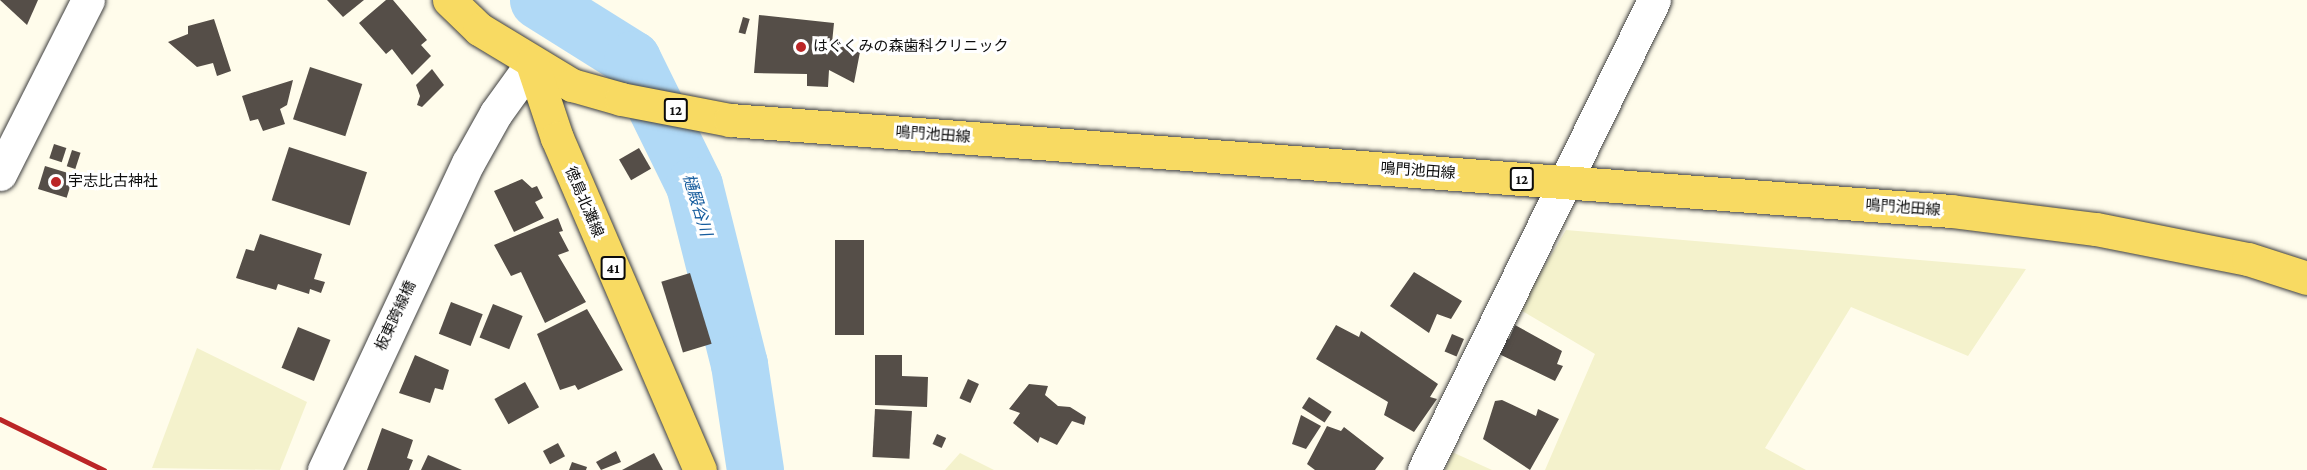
<!DOCTYPE html>
<html>
<head>
<meta charset="utf-8">
<style>
	body { margin:0 }
	#map { position:relative; width:2307px; height:470px; overflow:hidden; background:#fffceb; font-family:"Crimson Pro","Noto Sans JP",serif }
	div>[style] { position:absolute }
	[style*='--x'] { left:calc(var(--x)*1px); top:calc(var(--y)*1px); width:calc(var(--w)*1px); rotate:calc(var(--a)*1deg) }
	.farmland>* { inset:0; background:#f4f2cc }
	.river>* { height:57px; margin:-28.5px; padding:0 28.5px; transform-origin:28.5px; border-radius:28.5px; background:#b0d9f6 }
	.building>* { inset:0; background:#554e48; transform-origin:0 0 }
	.roads { filter:drop-shadow(0 0 2px #3f3f3f) drop-shadow(0 0 2px #3f3f3f) }
	.minor>* { height:33px; margin:-16.5px; padding:0 16.5px; transform-origin:16.5px; border-radius:16.5px; background:#fff }
	.major>* { height:33px; margin:-16.5px; padding:0 16.5px; transform-origin:16.5px; border-radius:16.5px; background:#f8da62 }
	.rail>* { height:4.5px; margin:-2.25px; padding:0 2.25px; transform-origin:2.25px; border-radius:2.25px; background:#bb2526 }
	.dots>* { width:16px; height:16px; translate:-50% -50%; box-sizing:border-box; border:3px solid #fff; border-radius:50% }
	span { translate:-50% -50%; white-space:nowrap; text-align:center; line-height:1.15; -webkit-text-stroke:6px #fff; paint-order:stroke }
	.shield-label span { padding:2px 4px; background:#fff; border:2px solid; border-radius:4px; -webkit-text-stroke-width:0 }
	.shield-label { font-size:14px; color:#0c0c0c; font-weight:700 }
	.poi-label { font-size:15px; color:#0c0c0c }
	.left { translate:0 -50%; text-align:left }
	.street-label { font-size:15px; color:#0c0c0c }
	.water-label { font-size:16px; color:#165c9d; font-style:italic }
</style>
</head>
<body>
<div id="map">
	<div class="farmland">
		<div style="clip-path:polygon(1566px 230px,2026px 269px,1968px 356px,1851px 307px,1765px 448px,1806px 470px,1545px 470px,1595px 354px,1519px 309px)"></div>
		<div style="clip-path:polygon(197px 348px,307px 402px,280px 470px,152px 468px)"></div>
		<div style="clip-path:polygon(1452px 452px,1492px 470px,1445px 470px)"></div>
		<div style="clip-path:polygon(960px 453px,994px 470px,945px 470px)"></div>
	</div>
	<div class="river">
		<div style="--x:538;--y:0;--w:111;--a:32.1"></div>
		<div style="--x:632;--y:59;--w:140;--a:63.8"></div>
		<div style="--x:694;--y:185;--w:185;--a:75.9"></div>
		<div style="--x:739;--y:364;--w:107;--a:81.4"></div>
	</div>
	<div class="building">
		<div style="clip-path:polygon(0 0,38px 0,27px 25px)"></div>
		<div style="clip-path:polygon(327px 0,364px 0,343px 17px)"></div>
		<div style="clip-path:polygon(386px 0,393px 0,427px 40px,421px 45px,431px 56px,412px 75px,392px 49px,386px 54px,359px 23px)"></div>
		<div style="clip-path:polygon(759px 15px,834px 23px,832px 43px,860px 52px,854px 83px,829px 70px,828px 87px,807px 86px,807px 74px,754px 73px)"></div>
		<div style="left:743px;top:17px;width:7px;height:16px;rotate:16deg"></div>
		<div style="clip-path:polygon(214px 19px,231px 71px,217px 76px,213px 63px,197px 67px,168px 42px,188px 34px,188px 26px)"></div>
		<div style="left:310px;top:67px;width:55px;height:55px;rotate:18deg"></div>
		<div style="clip-path:polygon(432px 69px,444px 85px,422px 107px,417px 105px,420px 96px,416px 85px)"></div>
		<div style="clip-path:polygon(293px 80px,287px 105px,280px 109px,285px 124px,263px 131px,258px 119px,250px 121px,242px 96px)"></div>
		<div style="left:54px;top:144px;width:13px;height:15px;rotate:18deg"></div>
		<div style="left:289px;top:147px;width:82px;height:56px;rotate:18deg"></div>
		<div style="left:639px;top:148px;width:24px;height:23px;rotate:60deg"></div>
		<div style="left:72px;top:150px;width:9px;height:17px;rotate:18deg"></div>
		<div style="left:45px;top:166px;width:30px;height:24px;rotate:17deg"></div>
		<div style="clip-path:polygon(522px 179px,532px 188px,537px 186px,543px 198px,535px 202px,544px 218px,514px 232px,494px 191px)"></div>
		<div style="clip-path:polygon(558px 218px,563px 231px,559px 232px,569px 251px,558px 255px,586px 302px,545px 323px,521px 272px,511px 276px,494px 245px)"></div>
		<div style="clip-path:polygon(260px 234px,322px 254px,314px 279px,325px 282px,321px 293px,310px 289px,309px 294px,278px 284px,276px 290px,236px 278px,246px 249px,254px 251px)"></div>
		<div style="left:835px;top:240px;width:29px;height:95px"></div>
		<div style="clip-path:polygon(1414px 272px,1462px 301px,1451px 319px,1437px 314px,1429px 333px,1390px 306px)"></div>
		<div style="left:690px;top:273px;width:74px;height:30px;rotate:73deg"></div>
		<div style="left:451px;top:302px;width:34px;height:34px;rotate:21deg"></div>
		<div style="left:493px;top:304px;width:32px;height:36px;rotate:22deg"></div>
		<div style="clip-path:polygon(587px 309px,623px 370px,578px 390px,575px 385px,560px 390px,537px 334px)"></div>
		<div style="clip-path:polygon(1336px 325px,1359px 337px,1361px 331px,1438px 384px,1430px 397px,1437px 399px,1414px 432px,1384px 415px,1388px 402px,1316px 359px)"></div>
		<div style="clip-path:polygon(1515px 325px,1562px 351px,1557px 364px,1563px 366px,1555px 381px,1499px 354px,1504px 337px,1509px 339px)"></div>
		<div style="left:298px;top:327px;width:35px;height:44px;rotate:22deg"></div>
		<div style="left:1452px;top:334px;width:13px;height:19px;rotate:23deg"></div>
		<div style="clip-path:polygon(415px 355px,449px 370px,443px 390px,435px 388px,430px 403px,399px 393px)"></div>
		<div style="clip-path:polygon(875px 355px,902px 355px,902px 376px,928px 377px,927px 407px,875px 405px)"></div>
		<div style="left:968px;top:379px;width:12px;height:21px;rotate:24deg"></div>
		<div style="left:525px;top:382px;width:29px;height:35px;rotate:61deg"></div>
		<div style="clip-path:polygon(1029px 384px,1048px 386px,1045px 395px,1058px 406px,1070px 407px,1086px 417px,1084px 425px,1072px 421px,1057px 445px,1040px 437px,1038px 443px,1013px 423px,1020px 413px,1009px 409px)"></div>
		<div style="left:1309px;top:397px;width:27px;height:13px;rotate:33deg"></div>
		<div style="clip-path:polygon(1502px 400px,1536px 416px,1538px 409px,1559px 419px,1530px 470px,1483px 439px,1495px 401px)"></div>
		<div style="left:875px;top:409px;width:37px;height:48px;rotate:3deg"></div>
		<div style="clip-path:polygon(1301px 415px,1321px 426px,1306px 449px,1292px 444px)"></div>
		<div style="clip-path:polygon(1327px 426px,1341px 431px,1344px 427px,1384px 458px,1375px 470px,1315px 470px,1307px 464px)"></div>
		<div style="clip-path:polygon(382px 428px,413px 440px,407px 458px,413px 460px,409px 470px,367px 470px)"></div>
		<div style="left:937px;top:434px;width:10px;height:11px;rotate:24deg"></div>
		<div style="left:558px;top:443px;width:15px;height:17px;rotate:62deg"></div>
		<div style="clip-path:polygon(616px 451px,621px 462px,601px 470px,596px 462px)"></div>
		<div style="clip-path:polygon(654px 453px,663px 470px,622px 470px)"></div>
		<div style="clip-path:polygon(428px 455px,462px 470px,421px 470px)"></div>
		<div style="clip-path:polygon(572px 462px,587px 467px,586px 470px,569px 470px)"></div>
	</div>
	<div class="roads">
		<div class="minor">
			<div style="--x:0;--y:174;--w:195;--a:-63.2"></div>
			<div style="--x:324;--y:470;--w:339;--a:-64.9"></div>
			<div style="--x:468;--y:163;--w:57;--a:-60.8"></div>
			<div style="--x:496;--y:113;--w:62;--a:-54.2"></div>
			<div style="--x:1424;--y:470;--w:523;--a:-63.92"></div>
		</div>
		<div class="major">
			<div style="--x:449;--y:0;--w:42;--a:44"></div>
			<div style="--x:479;--y:29;--w:109;--a:31.1"></div>
			<div style="--x:572;--y:85;--w:51;--a:15.9"></div>
			<div style="--x:621;--y:99;--w:111;--a:10.9"></div>
			<div style="--x:730;--y:120;--w:1224;--a:4.26"></div>
			<div style="--x:1951;--y:211;--w:146;--a:7.1"></div>
			<div style="--x:2096;--y:229;--w:155;--a:11.2"></div>
			<div style="--x:2248;--y:259;--w:62;--a:17.9"></div>
			<div style="--x:532;--y:63;--w:79;--a:71.6"></div>
			<div style="--x:557;--y:138;--w:361;--a:66.7"></div>
		</div>
	</div>
	<div class="rail">
		<div style="--x:0;--y:419;--w:116;--a:26.1"></div>
	</div>
	<div class="dots">
		<div style="left:801px;top:47px;background:#bb2526"></div>
		<div style="left:56px;top:182px;background:#bb2526"></div>
	</div>
	<div class="shield-label">
		<span style="left:676px;top:110px">12</span>
		<span style="left:1522px;top:179px">12</span>
		<span style="left:613px;top:268px">41</span>
	</div>
	<div class="poi-label">
		<span class="left" style="left:813px;top:47px">はぐくみの森歯科クリニック</span>
		<span class="left" style="left:68px;top:182px">宇志比古神社</span>
	</div>
	<div class="street-label">
		<span style="left:933px;top:135px;rotate:4deg">鳴門池田線</span>
		<span style="left:1418px;top:171px;rotate:4deg">鳴門池田線</span>
		<span style="left:584px;top:202px;rotate:67deg">徳島北灘線</span>
		<span style="left:1903px;top:208px;rotate:4deg">鳴門池田線</span>
		<span style="left:396px;top:316px;rotate:-65deg">板東跨線橋</span>
	</div>
	<div class="water-label">
		<span style="left:697px;top:205px;rotate:73deg">樋殿谷川</span>
	</div>
</div>
</body>
</html>
